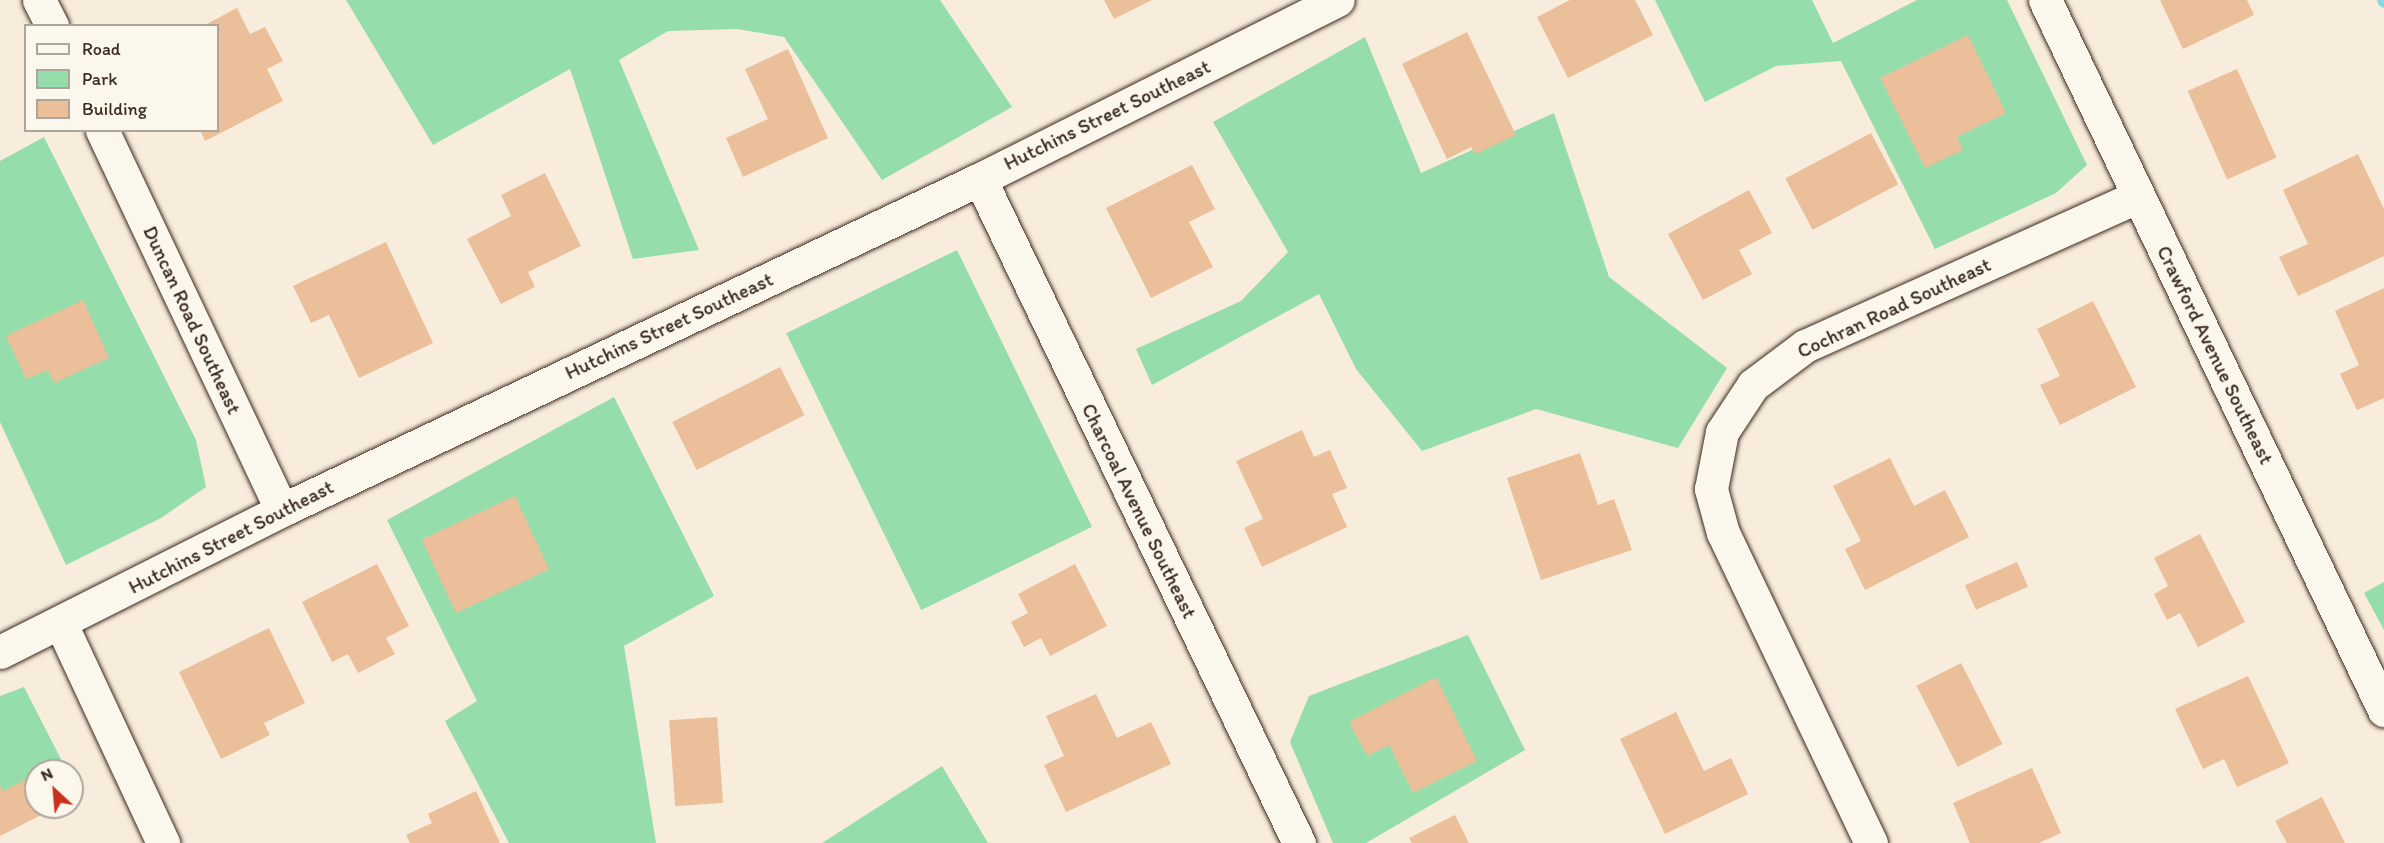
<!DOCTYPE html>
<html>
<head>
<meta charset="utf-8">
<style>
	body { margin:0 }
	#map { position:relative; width:2384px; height:843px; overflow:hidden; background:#f8ecdc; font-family:Itim,sans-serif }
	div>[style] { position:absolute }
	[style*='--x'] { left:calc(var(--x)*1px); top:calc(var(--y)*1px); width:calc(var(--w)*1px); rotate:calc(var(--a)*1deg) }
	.green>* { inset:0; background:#95ddab; transform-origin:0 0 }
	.stream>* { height:12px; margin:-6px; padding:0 6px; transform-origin:6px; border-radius:6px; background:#88d8e3 }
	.building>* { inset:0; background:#eabf9a; transform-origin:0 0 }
	.roads { filter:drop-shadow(0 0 2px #3b2a1e) drop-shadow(0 0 2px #3b2a1e) }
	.minor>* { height:33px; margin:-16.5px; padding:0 16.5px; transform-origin:16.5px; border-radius:16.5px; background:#fbf7ec }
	span { translate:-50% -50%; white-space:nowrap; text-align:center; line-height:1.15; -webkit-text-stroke:6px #fbf7ec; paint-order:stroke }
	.street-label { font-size:20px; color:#3b2a1e }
	.legend { position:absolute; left:24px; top:24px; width:195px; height:108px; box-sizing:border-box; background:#fbf7ec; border:2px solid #aea59a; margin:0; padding:8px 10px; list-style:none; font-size:18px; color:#3b2a1e }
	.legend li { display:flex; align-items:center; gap:12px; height:30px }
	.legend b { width:30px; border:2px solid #aea59a }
	.north { position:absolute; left:24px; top:759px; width:60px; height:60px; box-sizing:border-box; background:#fbf7ec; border:2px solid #aea59a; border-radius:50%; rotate:334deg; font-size:16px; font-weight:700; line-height:24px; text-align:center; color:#3b2a1e }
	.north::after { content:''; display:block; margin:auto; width:21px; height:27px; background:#c8321e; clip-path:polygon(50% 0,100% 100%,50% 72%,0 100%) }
</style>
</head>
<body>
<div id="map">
	<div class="green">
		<div style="clip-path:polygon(346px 0,940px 0,1012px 107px,882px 180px,784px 37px,737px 29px,668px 31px,619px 60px,699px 250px,633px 259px,570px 69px,433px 145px)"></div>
		<div style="clip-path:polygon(1655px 0,1812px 0,1833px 43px,1917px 0,2007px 0,2087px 165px,2056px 193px,1935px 249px,1841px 61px,1776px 66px,1705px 102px)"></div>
		<div style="clip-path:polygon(1365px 37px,1421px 173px,1554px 113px,1609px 277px,1727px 368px,1678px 448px,1536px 409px,1422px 451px,1356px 369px,1319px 294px,1152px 385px,1136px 349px,1241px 301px,1288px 252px,1213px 122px)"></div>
		<div style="clip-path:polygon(44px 137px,196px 440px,206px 487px,161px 518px,66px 565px,0 422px,0 161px)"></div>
		<div style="left:957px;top:250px;width:308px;height:190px;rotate:64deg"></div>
		<div style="clip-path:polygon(614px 397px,714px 596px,624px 646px,656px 843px,509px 843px,445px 721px,477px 701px,387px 520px)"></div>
		<div style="clip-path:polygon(2384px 582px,2384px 630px,2364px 593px)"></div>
		<div style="clip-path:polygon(1468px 635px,1525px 750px,1366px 843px,1333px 843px,1290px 742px,1309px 696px)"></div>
		<div style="clip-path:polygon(24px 687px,67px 771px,36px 771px,36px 807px,51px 807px,0 833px,0 696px)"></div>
		<div style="clip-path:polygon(942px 766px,988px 843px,822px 843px)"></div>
	</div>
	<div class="stream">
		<div style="--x:2383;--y:0;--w:2;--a:63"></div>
	</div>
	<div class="building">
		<div style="clip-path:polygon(1104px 0,1152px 0,1114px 19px)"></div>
		<div style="clip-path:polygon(1570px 0,1635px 0,1653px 35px,1568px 78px,1537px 17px)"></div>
		<div style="clip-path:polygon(2160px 0,2247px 0,2254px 15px,2183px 49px)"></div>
		<div style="clip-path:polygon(237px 8px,250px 34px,265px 27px,283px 61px,267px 69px,283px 101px,205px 141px,200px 130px,218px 130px,218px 26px,203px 26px)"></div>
		<div style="clip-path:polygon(1467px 32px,1516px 135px,1475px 154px,1471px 147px,1447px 159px,1402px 64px)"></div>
		<div style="clip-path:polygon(1968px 35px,2006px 113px,1957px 137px,1963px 150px,1925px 168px,1880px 78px)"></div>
		<div style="clip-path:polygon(788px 49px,828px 138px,743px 177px,726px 138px,768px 119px,745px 69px)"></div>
		<div style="left:2237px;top:69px;width:97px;height:54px;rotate:66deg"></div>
		<div style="left:1871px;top:133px;width:58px;height:97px;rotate:62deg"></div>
		<div style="clip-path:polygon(2358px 154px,2384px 209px,2384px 256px,2298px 296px,2279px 257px,2308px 244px,2283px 190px)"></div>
		<div style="clip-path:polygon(1192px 165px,1215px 209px,1189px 222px,1213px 267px,1151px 298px,1106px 208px)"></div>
		<div style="clip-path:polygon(545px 173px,581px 246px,528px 272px,535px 287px,501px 304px,467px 239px,511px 216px,501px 195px)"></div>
		<div style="clip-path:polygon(1749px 190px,1772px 233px,1739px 250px,1752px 274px,1703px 300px,1668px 234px)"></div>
		<div style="clip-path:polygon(386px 242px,433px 343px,359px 378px,329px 315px,311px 323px,293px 286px)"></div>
		<div style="clip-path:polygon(2384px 288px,2384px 398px,2357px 410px,2340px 374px,2359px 365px,2335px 311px)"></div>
		<div style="clip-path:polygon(83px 300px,109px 358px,54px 383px,48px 370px,26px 379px,6px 336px)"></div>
		<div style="clip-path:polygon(2093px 301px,2136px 387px,2060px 425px,2040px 385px,2060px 376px,2037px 329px)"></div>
		<div style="left:780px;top:367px;width:54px;height:121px;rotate:63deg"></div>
		<div style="clip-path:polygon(1302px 430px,1314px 457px,1330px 450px,1347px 488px,1332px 494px,1347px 527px,1262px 567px,1244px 528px,1263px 519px,1236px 461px)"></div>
		<div style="clip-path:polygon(1580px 453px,1598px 505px,1614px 499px,1632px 550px,1541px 580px,1507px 478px)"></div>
		<div style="clip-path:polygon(1890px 458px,1914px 506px,1945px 490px,1969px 537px,1865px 590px,1845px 549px,1861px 541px,1833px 486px)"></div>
		<div style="left:515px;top:496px;width:81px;height:103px;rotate:65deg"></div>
		<div style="clip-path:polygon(2200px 534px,2245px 622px,2198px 647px,2180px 613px,2167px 620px,2154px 594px,2168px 586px,2154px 558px)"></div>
		<div style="left:2017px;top:562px;width:27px;height:57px;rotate:66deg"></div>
		<div style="clip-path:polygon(377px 564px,409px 626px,386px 638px,395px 654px,358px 673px,348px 654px,332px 662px,302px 602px)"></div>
		<div style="clip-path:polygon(1075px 564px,1107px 626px,1050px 656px,1041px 638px,1024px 647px,1011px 622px,1028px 613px,1018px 594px)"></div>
		<div style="clip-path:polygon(269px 628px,305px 703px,264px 723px,270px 735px,221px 759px,179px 672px)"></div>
		<div style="left:1961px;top:663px;width:91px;height:50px;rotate:63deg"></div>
		<div style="clip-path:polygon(2248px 676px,2289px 763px,2237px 787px,2224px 759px,2203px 769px,2175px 709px)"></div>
		<div style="clip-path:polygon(1436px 677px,1477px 761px,1413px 793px,1389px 745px,1367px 756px,1349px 722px)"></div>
		<div style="clip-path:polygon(1096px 694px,1117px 738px,1151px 722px,1171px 764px,1066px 812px,1044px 765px,1064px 756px,1046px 716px)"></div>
		<div style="clip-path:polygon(1676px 712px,1704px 771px,1731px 758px,1748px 794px,1665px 834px,1620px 739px)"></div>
		<div style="left:717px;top:717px;width:86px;height:48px;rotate:86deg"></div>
		<div style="clip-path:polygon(2032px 768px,2061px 833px,2039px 843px,1970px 843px,1953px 803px)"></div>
		<div style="clip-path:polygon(27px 779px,36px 796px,36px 807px,42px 807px,45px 813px,0 836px,0 785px,3px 791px)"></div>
		<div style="clip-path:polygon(476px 791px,500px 843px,410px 843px,406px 835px,432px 823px,428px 814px)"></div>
		<div style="clip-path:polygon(2322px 797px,2345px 843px,2287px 843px,2275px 821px)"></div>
		<div style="clip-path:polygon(1455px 815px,1469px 843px,1412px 843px,1409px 838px)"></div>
	</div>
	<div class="roads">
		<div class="minor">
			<div style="--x:39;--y:0;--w:29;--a:63"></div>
			<div style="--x:2045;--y:0;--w:787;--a:64.48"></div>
			<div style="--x:102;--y:130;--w:420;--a:64.7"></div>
			<div style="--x:980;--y:179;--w:737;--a:64.34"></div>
			<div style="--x:61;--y:624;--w:242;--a:65"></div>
			<div style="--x:0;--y:652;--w:316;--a:-26.7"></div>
			<div style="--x:282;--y:510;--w:773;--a:-25.37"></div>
			<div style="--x:980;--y:179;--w:400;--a:-26.6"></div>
			<div style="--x:1871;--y:843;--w:344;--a:-115.5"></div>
			<div style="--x:1723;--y:533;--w:46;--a:-105.3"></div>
			<div style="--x:1711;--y:489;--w:58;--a:-79.1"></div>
			<div style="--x:1722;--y:432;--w:56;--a:-56.6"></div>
			<div style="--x:1753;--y:385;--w:65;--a:-36.9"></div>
			<div style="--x:1805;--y:346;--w:365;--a:-24.2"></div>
		</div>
	</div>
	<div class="street-label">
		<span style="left:1107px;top:115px;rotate:-26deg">Hutchins Street Southeast</span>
		<span style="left:1894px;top:308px;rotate:-25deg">Cochran Road Southeast</span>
		<span style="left:192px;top:320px;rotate:65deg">Duncan Road Southeast</span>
		<span style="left:669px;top:326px;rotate:-25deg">Hutchins Street Southeast</span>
		<span style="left:2215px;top:355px;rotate:64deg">Crawford Avenue Southeast</span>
		<span style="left:1139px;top:511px;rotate:64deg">Charcoal Avenue Southeast</span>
		<span style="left:231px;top:537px;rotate:-27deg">Hutchins Street Southeast</span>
	</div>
	<ul class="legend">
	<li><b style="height:8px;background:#fbf7ec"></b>Road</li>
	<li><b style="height:16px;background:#95ddab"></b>Park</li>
	<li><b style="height:16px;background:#eabf9a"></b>Building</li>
	</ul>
	<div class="north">N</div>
</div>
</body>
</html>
